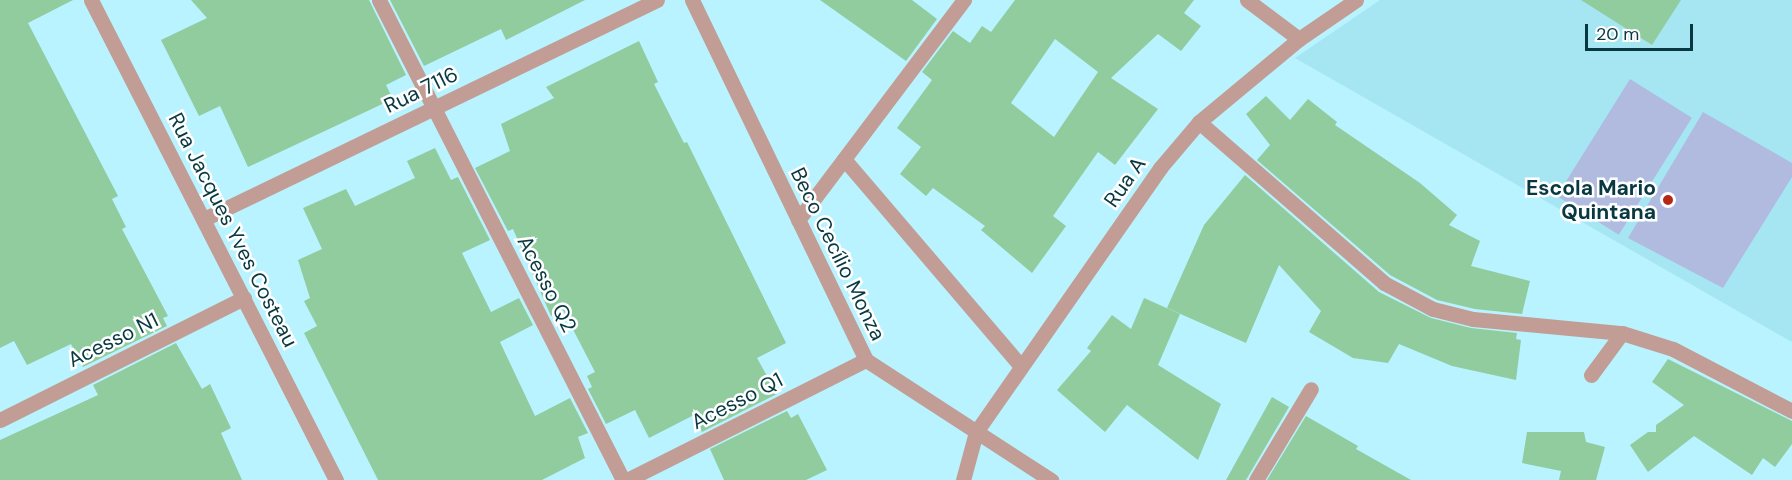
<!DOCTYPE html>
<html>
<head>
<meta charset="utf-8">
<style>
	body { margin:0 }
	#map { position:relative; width:1792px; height:480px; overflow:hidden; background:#b8f3ff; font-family:"DM Sans",sans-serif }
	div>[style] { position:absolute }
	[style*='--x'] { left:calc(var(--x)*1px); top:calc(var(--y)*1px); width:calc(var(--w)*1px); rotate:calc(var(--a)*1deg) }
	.built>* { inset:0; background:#a6e6f3 }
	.green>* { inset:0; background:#b0bbdf; transform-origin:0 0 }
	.building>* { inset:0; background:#91cc9f }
	.lane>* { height:15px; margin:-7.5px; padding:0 7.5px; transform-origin:7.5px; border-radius:7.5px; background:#c29d95 }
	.street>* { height:15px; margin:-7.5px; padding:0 7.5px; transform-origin:7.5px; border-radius:7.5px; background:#c29d95 }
	.dots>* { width:16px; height:16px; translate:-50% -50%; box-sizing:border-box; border:3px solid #fff; border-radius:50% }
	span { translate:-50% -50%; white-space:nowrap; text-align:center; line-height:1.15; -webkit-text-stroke:5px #fff; paint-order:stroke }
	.street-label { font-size:21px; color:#083941 }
	.poi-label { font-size:21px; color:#083941; font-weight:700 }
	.right { translate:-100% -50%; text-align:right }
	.scale { position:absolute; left:1585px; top:24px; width:108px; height:27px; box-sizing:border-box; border:3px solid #083941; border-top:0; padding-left:8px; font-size:18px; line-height:21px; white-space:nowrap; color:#083941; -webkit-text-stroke:4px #fff; paint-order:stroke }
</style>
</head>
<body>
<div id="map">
	<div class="built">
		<div style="clip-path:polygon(1380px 0,1792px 0,1792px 342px,1295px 58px)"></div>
	</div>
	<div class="green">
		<div style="left:1630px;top:79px;width:73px;height:138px;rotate:32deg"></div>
		<div style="clip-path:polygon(1703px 112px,1792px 163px,1792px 177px,1723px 288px,1628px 238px)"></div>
	</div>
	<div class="building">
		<div style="clip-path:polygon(0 0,73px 0,28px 23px,118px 196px,112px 199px,126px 227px,122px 229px,168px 316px,163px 318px,167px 326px,83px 367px,71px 344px,27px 365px,14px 341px,0 348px)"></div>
		<div style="clip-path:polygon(191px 0,369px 0,406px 75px,386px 85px,393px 99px,248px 167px,220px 106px,199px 116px,161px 40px,207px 18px)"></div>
		<div style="clip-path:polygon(390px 0,585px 0,506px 40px,501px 29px,424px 66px)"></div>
		<div style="clip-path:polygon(820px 0,912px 0,937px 19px,906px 61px)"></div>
		<div style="clip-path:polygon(evenodd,1015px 0,1194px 0,1184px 13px,1201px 26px,1181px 51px,1158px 34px,1111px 78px,1158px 109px,1115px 165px,1098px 152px,1053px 216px,1066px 226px,1032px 273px,981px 230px,985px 226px,933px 188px,926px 196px,900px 174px,921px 147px,897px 128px,932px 80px,922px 72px,953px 31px,970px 43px,982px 26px,991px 32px,1015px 0,1055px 39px,1098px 72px,1054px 137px,1011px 103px,1055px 39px)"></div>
		<div style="clip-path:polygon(1581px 0,1681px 0,1652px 45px)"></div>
		<div style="clip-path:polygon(639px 41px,658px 82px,654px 84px,684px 143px,687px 142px,786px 343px,757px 358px,777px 394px,702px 432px,694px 415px,649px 438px,635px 410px,606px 424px,588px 389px,592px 387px,587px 376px,595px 372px,563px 310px,551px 316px,513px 229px,508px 231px,475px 168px,510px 151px,501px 124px,554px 98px,546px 87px)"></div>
		<div style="clip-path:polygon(1266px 96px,1290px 120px,1308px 99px,1337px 122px,1335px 125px,1420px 183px,1457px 215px,1449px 225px,1480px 241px,1471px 266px,1530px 281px,1522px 314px,1475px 309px,1437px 300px,1390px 275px,1257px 160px,1270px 145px,1246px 114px)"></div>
		<div style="clip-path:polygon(435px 148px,451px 180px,458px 177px,490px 240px,462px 253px,491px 312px,519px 298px,533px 325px,500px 342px,535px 416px,570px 398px,588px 433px,578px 437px,585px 458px,542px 480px,378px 480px,304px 333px,317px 326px,304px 301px,310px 298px,298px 260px,322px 249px,303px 208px,346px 189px,355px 206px,415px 178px,407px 161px)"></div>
		<div style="clip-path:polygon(1245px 175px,1379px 292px,1431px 318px,1471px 328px,1517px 333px,1516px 339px,1521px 340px,1516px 380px,1452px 366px,1399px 344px,1388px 363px,1353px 358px,1309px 332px,1321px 311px,1279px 265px,1246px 343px,1167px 308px,1204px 225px)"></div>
		<div style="clip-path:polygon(1144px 298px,1180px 314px,1158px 365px,1221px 404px,1198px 460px,1127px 405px,1105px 432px,1057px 390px,1091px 351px,1087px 348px,1112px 315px,1131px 329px)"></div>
		<div style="clip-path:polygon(176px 343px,202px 389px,210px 384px,231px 428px,221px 433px,242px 480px,0 480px,0 440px,98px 395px,93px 385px)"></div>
		<div style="clip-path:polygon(1668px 359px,1792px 421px,1792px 444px,1775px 467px,1763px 458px,1752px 475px,1694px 436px,1648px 472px,1630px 445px,1648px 432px,1656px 432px,1656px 425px,1684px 405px,1652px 382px)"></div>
		<div style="clip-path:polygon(1272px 397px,1289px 407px,1246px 480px,1226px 480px)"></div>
		<div style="clip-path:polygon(787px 411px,791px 418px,798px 414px,827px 470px,806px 480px,724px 480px,710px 449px)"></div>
		<div style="clip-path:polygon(1306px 416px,1358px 446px,1356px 449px,1411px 480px,1267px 480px)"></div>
		<div style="clip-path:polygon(1527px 432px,1584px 432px,1586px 442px,1605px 447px,1596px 480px,1559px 480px,1561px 471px,1522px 463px)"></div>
	</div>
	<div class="lane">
		<div style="--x:1247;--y:0;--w:65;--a:36.9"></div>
		<div style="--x:1199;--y:122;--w:245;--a:41"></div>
		<div style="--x:1384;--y:283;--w:55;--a:28"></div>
		<div style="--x:1433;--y:309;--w:41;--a:14"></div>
		<div style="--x:1473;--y:319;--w:150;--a:5.4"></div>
		<div style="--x:1622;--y:333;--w:53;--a:17.4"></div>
		<div style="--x:1673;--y:349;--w:134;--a:27.5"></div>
		<div style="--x:844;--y:159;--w:272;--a:49.5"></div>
		<div style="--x:798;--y:220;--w:276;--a:-53"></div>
		<div style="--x:1591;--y:375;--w:52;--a:-53.6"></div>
		<div style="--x:1256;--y:480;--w:106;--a:-58.9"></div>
	</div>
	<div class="street">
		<div style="--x:91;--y:0;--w:539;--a:62.96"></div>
		<div style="--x:379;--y:0;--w:538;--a:63.05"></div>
		<div style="--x:692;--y:0;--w:400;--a:64.2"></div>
		<div style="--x:866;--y:360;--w:221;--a:33"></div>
		<div style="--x:204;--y:219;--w:503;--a:-25.8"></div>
		<div style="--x:0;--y:420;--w:273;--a:-26.6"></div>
		<div style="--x:627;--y:480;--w:267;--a:-26.7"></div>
		<div style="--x:963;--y:480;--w:50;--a:-74.8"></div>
		<div style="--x:976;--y:432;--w:322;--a:-55.1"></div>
		<div style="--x:1160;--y:168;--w:60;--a:-49.7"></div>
		<div style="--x:1199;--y:122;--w:130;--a:-39.7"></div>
		<div style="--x:1299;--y:39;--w:69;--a:-34.4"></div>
	</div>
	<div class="dots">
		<div style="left:1668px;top:200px;background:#b52914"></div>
	</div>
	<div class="street-label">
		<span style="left:421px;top:90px;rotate:-26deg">Rua 7116</span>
		<span style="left:1125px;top:182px;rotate:-55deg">Rua A</span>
		<span style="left:233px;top:230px;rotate:63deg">Rua Jacques Yves Costeau</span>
		<span style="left:838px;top:254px;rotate:64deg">Beco Cecílio Monza</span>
		<span style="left:547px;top:284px;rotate:63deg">Acesso Q2</span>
		<span style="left:113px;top:340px;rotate:-26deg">Acesso N1</span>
		<span style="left:737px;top:401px;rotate:-27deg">Acesso Q1</span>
	</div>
	<div class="poi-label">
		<span class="right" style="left:1656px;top:200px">Escola Mario<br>Quintana</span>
	</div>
	<div class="scale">20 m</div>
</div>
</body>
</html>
